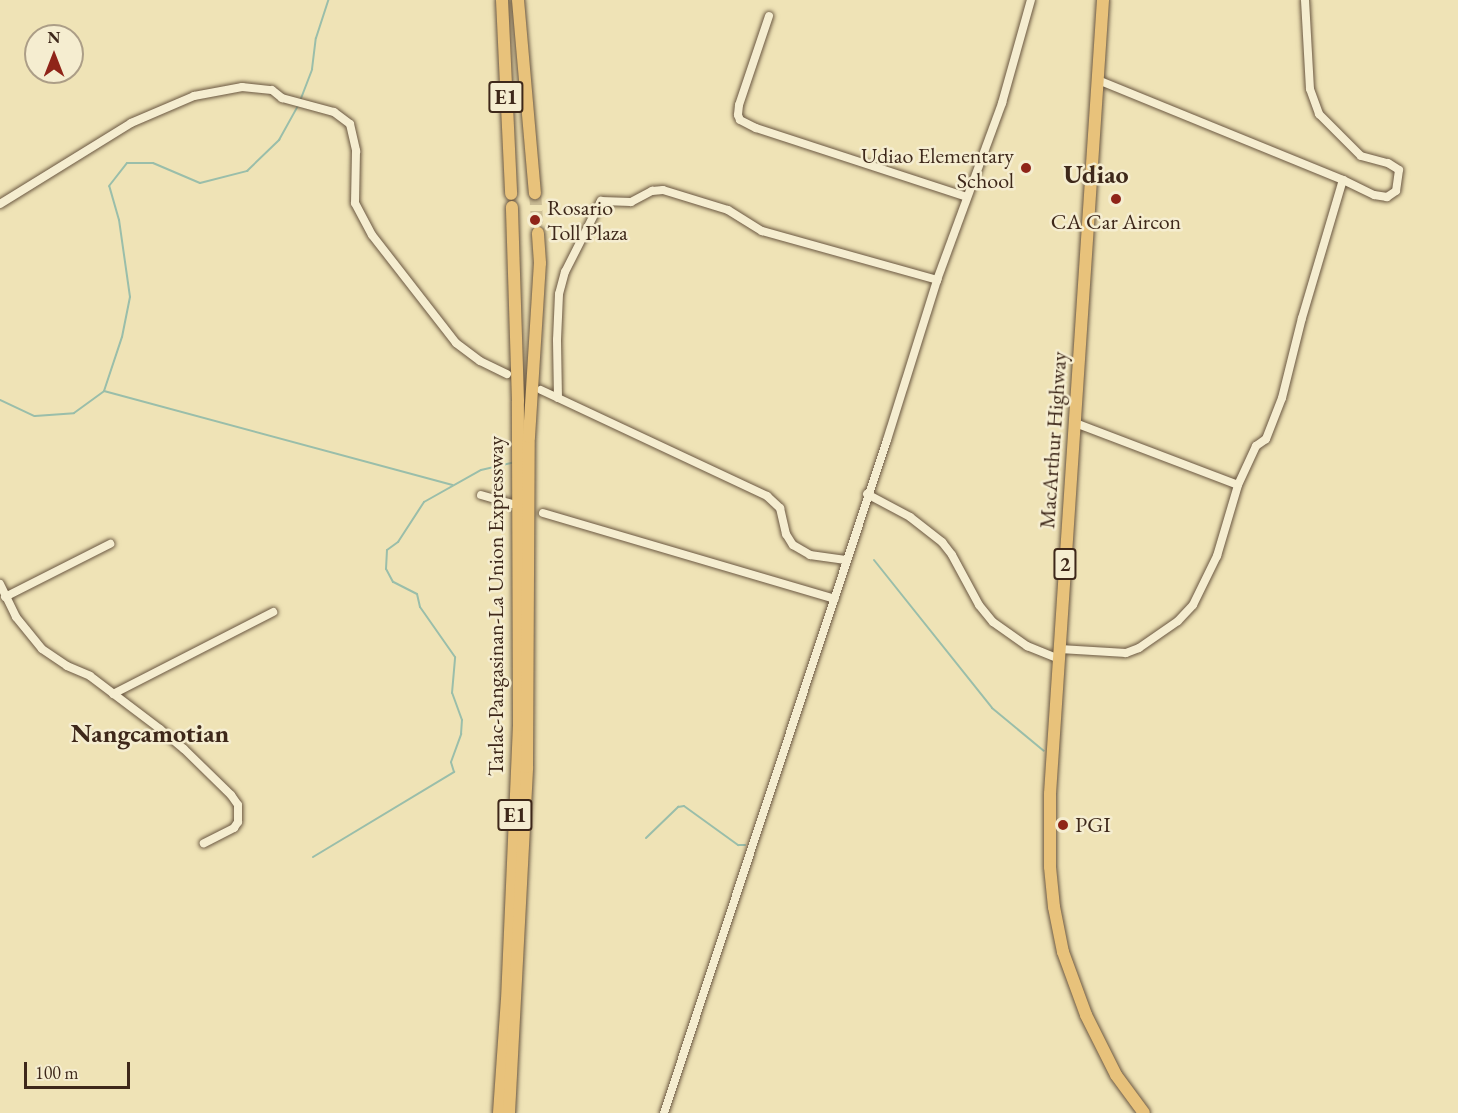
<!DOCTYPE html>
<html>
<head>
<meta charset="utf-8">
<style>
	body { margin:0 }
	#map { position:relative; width:1458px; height:1113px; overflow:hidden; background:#efe3b6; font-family:"EB Garamond",serif }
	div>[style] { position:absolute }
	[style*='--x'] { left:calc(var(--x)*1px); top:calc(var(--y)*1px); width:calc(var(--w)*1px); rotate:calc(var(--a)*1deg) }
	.stream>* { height:2px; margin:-1px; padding:0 1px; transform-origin:1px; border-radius:1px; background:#9abeaa }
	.highway-tunnel>* { height:12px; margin-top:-6px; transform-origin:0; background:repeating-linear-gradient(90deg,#ccbe97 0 12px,transparent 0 18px) }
	.roads { filter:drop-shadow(0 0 2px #6a5741) drop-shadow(0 0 2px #6a5741) }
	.minor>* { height:8px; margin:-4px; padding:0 4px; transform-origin:4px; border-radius:4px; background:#f5edd0 }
	.highway>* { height:12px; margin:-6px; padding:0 6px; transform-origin:6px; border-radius:6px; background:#e8c27b }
	.dots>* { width:16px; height:16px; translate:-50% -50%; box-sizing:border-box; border:3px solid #f5edd0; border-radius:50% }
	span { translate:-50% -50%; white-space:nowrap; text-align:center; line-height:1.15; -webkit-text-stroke:5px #f5edd0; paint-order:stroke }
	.shield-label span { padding:2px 4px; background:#f5edd0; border:2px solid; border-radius:4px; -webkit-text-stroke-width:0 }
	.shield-label { font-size:21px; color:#3e281a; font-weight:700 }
	.poi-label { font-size:22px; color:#3e281a }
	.right { translate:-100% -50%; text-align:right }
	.left { translate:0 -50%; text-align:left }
	.street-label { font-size:22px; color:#3e281a }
	.quarter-label { font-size:26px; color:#3e281a; font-weight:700 }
	.north { position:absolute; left:24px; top:24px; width:60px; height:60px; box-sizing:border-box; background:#f5edd0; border:2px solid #ac9e87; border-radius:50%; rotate:0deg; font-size:16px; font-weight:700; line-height:24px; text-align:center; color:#3e281a }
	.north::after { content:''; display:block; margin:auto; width:21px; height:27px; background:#8f2418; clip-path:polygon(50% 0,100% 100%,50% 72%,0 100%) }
	.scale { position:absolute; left:24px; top:1062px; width:106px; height:27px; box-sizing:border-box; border:3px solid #3e281a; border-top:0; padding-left:8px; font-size:18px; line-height:21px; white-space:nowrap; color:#3e281a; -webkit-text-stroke:4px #f5edd0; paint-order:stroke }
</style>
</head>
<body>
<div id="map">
	<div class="stream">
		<div style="--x:300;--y:101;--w:34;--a:-69"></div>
		<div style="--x:312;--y:69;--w:31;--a:-83"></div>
		<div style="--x:316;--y:38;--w:40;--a:-72"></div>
		<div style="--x:104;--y:391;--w:361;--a:15.1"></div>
		<div style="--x:0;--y:400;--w:38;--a:25"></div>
		<div style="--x:35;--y:416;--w:39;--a:-4"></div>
		<div style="--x:74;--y:413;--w:37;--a:-36"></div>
		<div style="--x:104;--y:391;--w:57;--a:-71.6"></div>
		<div style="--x:122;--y:337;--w:41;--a:-78.7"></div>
		<div style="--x:130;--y:297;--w:78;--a:-98.1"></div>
		<div style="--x:119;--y:220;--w:35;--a:-106"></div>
		<div style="--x:109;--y:186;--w:29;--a:-52"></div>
		<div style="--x:127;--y:163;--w:26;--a:0"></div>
		<div style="--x:153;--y:163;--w:51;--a:23.1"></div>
		<div style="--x:200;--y:183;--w:49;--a:-14.3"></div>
		<div style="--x:247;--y:171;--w:45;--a:-44.1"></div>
		<div style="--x:279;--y:140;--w:39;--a:-61"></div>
		<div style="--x:874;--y:560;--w:189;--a:51.4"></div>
		<div style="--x:992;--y:708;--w:67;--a:39.6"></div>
		<div style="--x:646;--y:838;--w:45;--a:-44.1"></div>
		<div style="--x:678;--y:807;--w:6;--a:-9"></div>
		<div style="--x:684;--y:806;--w:67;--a:35.8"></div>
		<div style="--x:738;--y:845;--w:7;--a:0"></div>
		<div style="--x:313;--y:857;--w:165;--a:-31.1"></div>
		<div style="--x:454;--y:772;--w:10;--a:-107"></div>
		<div style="--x:451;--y:762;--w:30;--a:-70"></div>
		<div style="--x:461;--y:734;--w:14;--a:-86"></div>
		<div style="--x:462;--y:720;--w:29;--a:-110"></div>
		<div style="--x:452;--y:693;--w:36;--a:-85"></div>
		<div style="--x:455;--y:657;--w:61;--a:-125"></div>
		<div style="--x:420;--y:607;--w:13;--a:-103"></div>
		<div style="--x:417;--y:594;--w:27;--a:-153"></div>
		<div style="--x:393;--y:582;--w:15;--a:-118"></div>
		<div style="--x:386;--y:569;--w:19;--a:-87"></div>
		<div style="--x:387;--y:550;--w:14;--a:-36"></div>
		<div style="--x:398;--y:542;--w:48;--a:-57"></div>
		<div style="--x:424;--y:502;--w:65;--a:-29.3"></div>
		<div style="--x:481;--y:470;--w:32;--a:-13"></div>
	</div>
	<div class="highway-tunnel">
		<div style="--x:535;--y:193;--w:40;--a:85.7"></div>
	</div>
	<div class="roads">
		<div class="minor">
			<div style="--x:1305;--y:0;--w:89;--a:86.8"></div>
			<div style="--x:1310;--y:89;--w:27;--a:70"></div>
			<div style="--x:1319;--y:114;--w:59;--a:45"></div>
			<div style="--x:1361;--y:156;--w:28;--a:15"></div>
			<div style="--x:1388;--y:163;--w:13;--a:32"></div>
			<div style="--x:1399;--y:170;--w:21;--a:98"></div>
			<div style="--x:1396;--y:191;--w:11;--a:146"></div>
			<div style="--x:1387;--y:197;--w:13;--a:-171"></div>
			<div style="--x:1374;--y:195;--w:34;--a:-154"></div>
			<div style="--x:769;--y:16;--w:94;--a:108.6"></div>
			<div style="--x:739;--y:105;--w:10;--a:96"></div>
			<div style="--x:738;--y:115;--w:5;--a:68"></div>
			<div style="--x:740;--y:120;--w:18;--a:27"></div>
			<div style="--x:756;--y:128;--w:222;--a:18.1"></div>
			<div style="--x:0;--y:204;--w:154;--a:-31.7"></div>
			<div style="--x:131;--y:123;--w:69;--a:-23.2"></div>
			<div style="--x:194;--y:96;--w:49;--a:-10.6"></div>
			<div style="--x:242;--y:87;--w:30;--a:6"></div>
			<div style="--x:272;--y:90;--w:13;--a:39"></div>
			<div style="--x:282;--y:98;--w:54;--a:15.1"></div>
			<div style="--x:334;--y:112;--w:20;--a:37"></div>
			<div style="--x:350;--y:124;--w:28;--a:77"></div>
			<div style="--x:356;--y:151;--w:52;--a:91.1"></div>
			<div style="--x:355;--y:203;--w:36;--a:62"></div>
			<div style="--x:372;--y:235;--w:137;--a:52.1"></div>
			<div style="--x:456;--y:343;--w:30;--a:37"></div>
			<div style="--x:480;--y:361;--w:30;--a:26"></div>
			<div style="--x:541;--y:390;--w:250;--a:25.1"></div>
			<div style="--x:767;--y:496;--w:18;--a:43"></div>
			<div style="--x:780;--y:508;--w:27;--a:77"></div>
			<div style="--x:786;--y:534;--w:13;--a:58"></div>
			<div style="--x:793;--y:545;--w:20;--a:30"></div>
			<div style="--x:810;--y:555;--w:36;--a:8"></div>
			<div style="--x:558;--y:398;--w:58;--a:-91"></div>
			<div style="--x:557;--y:340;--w:46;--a:-87.5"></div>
			<div style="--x:559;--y:294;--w:23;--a:-75"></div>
			<div style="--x:565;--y:272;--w:80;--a:-63.1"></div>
			<div style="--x:601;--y:201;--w:30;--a:2"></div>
			<div style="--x:631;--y:202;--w:24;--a:-28"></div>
			<div style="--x:652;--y:191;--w:11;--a:-5"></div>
			<div style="--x:663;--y:190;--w:68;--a:17.1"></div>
			<div style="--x:728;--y:210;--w:40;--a:32"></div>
			<div style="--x:762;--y:231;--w:182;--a:15.6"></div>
			<div style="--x:1075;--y:423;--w:174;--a:20.8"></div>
			<div style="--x:867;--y:494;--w:49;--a:28.1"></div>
			<div style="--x:910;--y:517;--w:41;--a:38"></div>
			<div style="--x:942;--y:542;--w:16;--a:52"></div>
			<div style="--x:952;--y:555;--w:57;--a:61.6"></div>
			<div style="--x:979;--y:605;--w:22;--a:51"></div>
			<div style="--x:993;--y:622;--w:42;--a:35.2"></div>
			<div style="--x:1027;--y:646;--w:35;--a:22"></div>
			<div style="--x:481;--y:495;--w:32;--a:16"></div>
			<div style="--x:543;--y:513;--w:304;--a:16.4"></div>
			<div style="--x:0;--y:584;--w:37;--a:64"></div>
			<div style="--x:16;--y:617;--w:41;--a:50.9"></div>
			<div style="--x:42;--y:649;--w:30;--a:34"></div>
			<div style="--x:67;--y:666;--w:25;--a:23"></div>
			<div style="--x:90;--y:676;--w:88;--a:37.1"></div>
			<div style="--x:160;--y:729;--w:31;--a:40"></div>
			<div style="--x:184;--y:749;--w:66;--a:44.4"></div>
			<div style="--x:231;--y:795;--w:12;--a:55"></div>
			<div style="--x:238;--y:805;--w:17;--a:90"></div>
			<div style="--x:238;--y:822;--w:7;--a:124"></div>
			<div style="--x:234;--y:828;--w:34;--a:153"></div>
			<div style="--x:5;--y:597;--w:118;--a:-26.8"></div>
			<div style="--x:1060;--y:649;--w:66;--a:3.5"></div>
			<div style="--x:1126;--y:653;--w:14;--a:-21"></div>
			<div style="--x:1139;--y:648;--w:47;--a:-34.7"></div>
			<div style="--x:1178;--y:621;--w:22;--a:-47"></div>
			<div style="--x:1193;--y:605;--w:55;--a:-63.9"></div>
			<div style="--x:1217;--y:556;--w:74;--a:-73.5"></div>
			<div style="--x:1238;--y:485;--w:43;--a:-65.2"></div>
			<div style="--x:1256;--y:446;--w:12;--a:-35"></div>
			<div style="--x:1266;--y:439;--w:44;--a:-68.7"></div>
			<div style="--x:1282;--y:398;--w:82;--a:-76"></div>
			<div style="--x:1302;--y:318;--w:144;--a:-73.5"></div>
			<div style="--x:1343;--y:180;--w:265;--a:-157.8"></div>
			<div style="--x:113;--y:694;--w:180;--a:-27.1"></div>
			<div style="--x:664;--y:1113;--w:709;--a:-71.67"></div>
			<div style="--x:887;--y:440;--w:168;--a:-72.6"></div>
			<div style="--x:937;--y:280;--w:189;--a:-69.8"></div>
			<div style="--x:1002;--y:103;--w:107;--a:-74.3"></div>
		</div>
		<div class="highway">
			<div style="--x:502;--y:0;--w:194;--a:87.3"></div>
			<div style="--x:518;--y:0;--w:194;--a:85"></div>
			<div style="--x:1103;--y:0;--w:796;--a:93.82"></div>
			<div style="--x:1050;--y:794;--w:73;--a:90"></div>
			<div style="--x:1050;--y:867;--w:40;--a:84.3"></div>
			<div style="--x:1054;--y:907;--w:46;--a:78.7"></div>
			<div style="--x:1063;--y:952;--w:67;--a:69.9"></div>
			<div style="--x:1086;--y:1015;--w:67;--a:63.4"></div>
			<div style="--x:1116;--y:1075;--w:47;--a:53.6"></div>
			<div style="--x:499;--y:1113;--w:113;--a:-86"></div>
			<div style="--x:507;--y:1000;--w:275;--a:-87.5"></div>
			<div style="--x:519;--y:725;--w:324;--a:-90.2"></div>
			<div style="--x:518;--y:401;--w:194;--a:-91.8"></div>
			<div style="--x:509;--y:1113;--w:346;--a:-87"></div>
			<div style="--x:527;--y:767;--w:330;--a:-89.7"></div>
			<div style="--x:529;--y:437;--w:174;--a:-86.4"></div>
			<div style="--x:540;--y:263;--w:30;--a:-94"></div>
		</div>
	</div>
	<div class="dots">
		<div style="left:1026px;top:168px;background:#8f2418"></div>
		<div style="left:1116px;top:199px;background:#8f2418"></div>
		<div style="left:535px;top:220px;background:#8f2418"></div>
		<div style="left:1063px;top:825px;background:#8f2418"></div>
	</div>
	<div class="shield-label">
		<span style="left:506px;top:97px">E1</span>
		<span style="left:1065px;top:564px">2</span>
		<span style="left:515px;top:815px">E1</span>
	</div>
	<div class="poi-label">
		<span class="right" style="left:1014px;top:168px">Udiao Elementary<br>School</span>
		<span class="left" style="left:547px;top:220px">Rosario<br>Toll Plaza</span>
		<span style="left:1116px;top:222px">CA Car Aircon</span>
		<span class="left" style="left:1075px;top:825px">PGI</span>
	</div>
	<div class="street-label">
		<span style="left:1053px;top:440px;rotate:-86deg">MacArthur Highway</span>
		<span style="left:496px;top:606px;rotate:-90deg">Tarlac-Pangasinan-La Union Expressway</span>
	</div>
	<div class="quarter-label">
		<span style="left:1096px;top:175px">Udiao</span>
		<span style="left:150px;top:734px">Nangcamotian</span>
	</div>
	<div class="north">N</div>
	<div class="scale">100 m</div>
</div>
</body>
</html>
